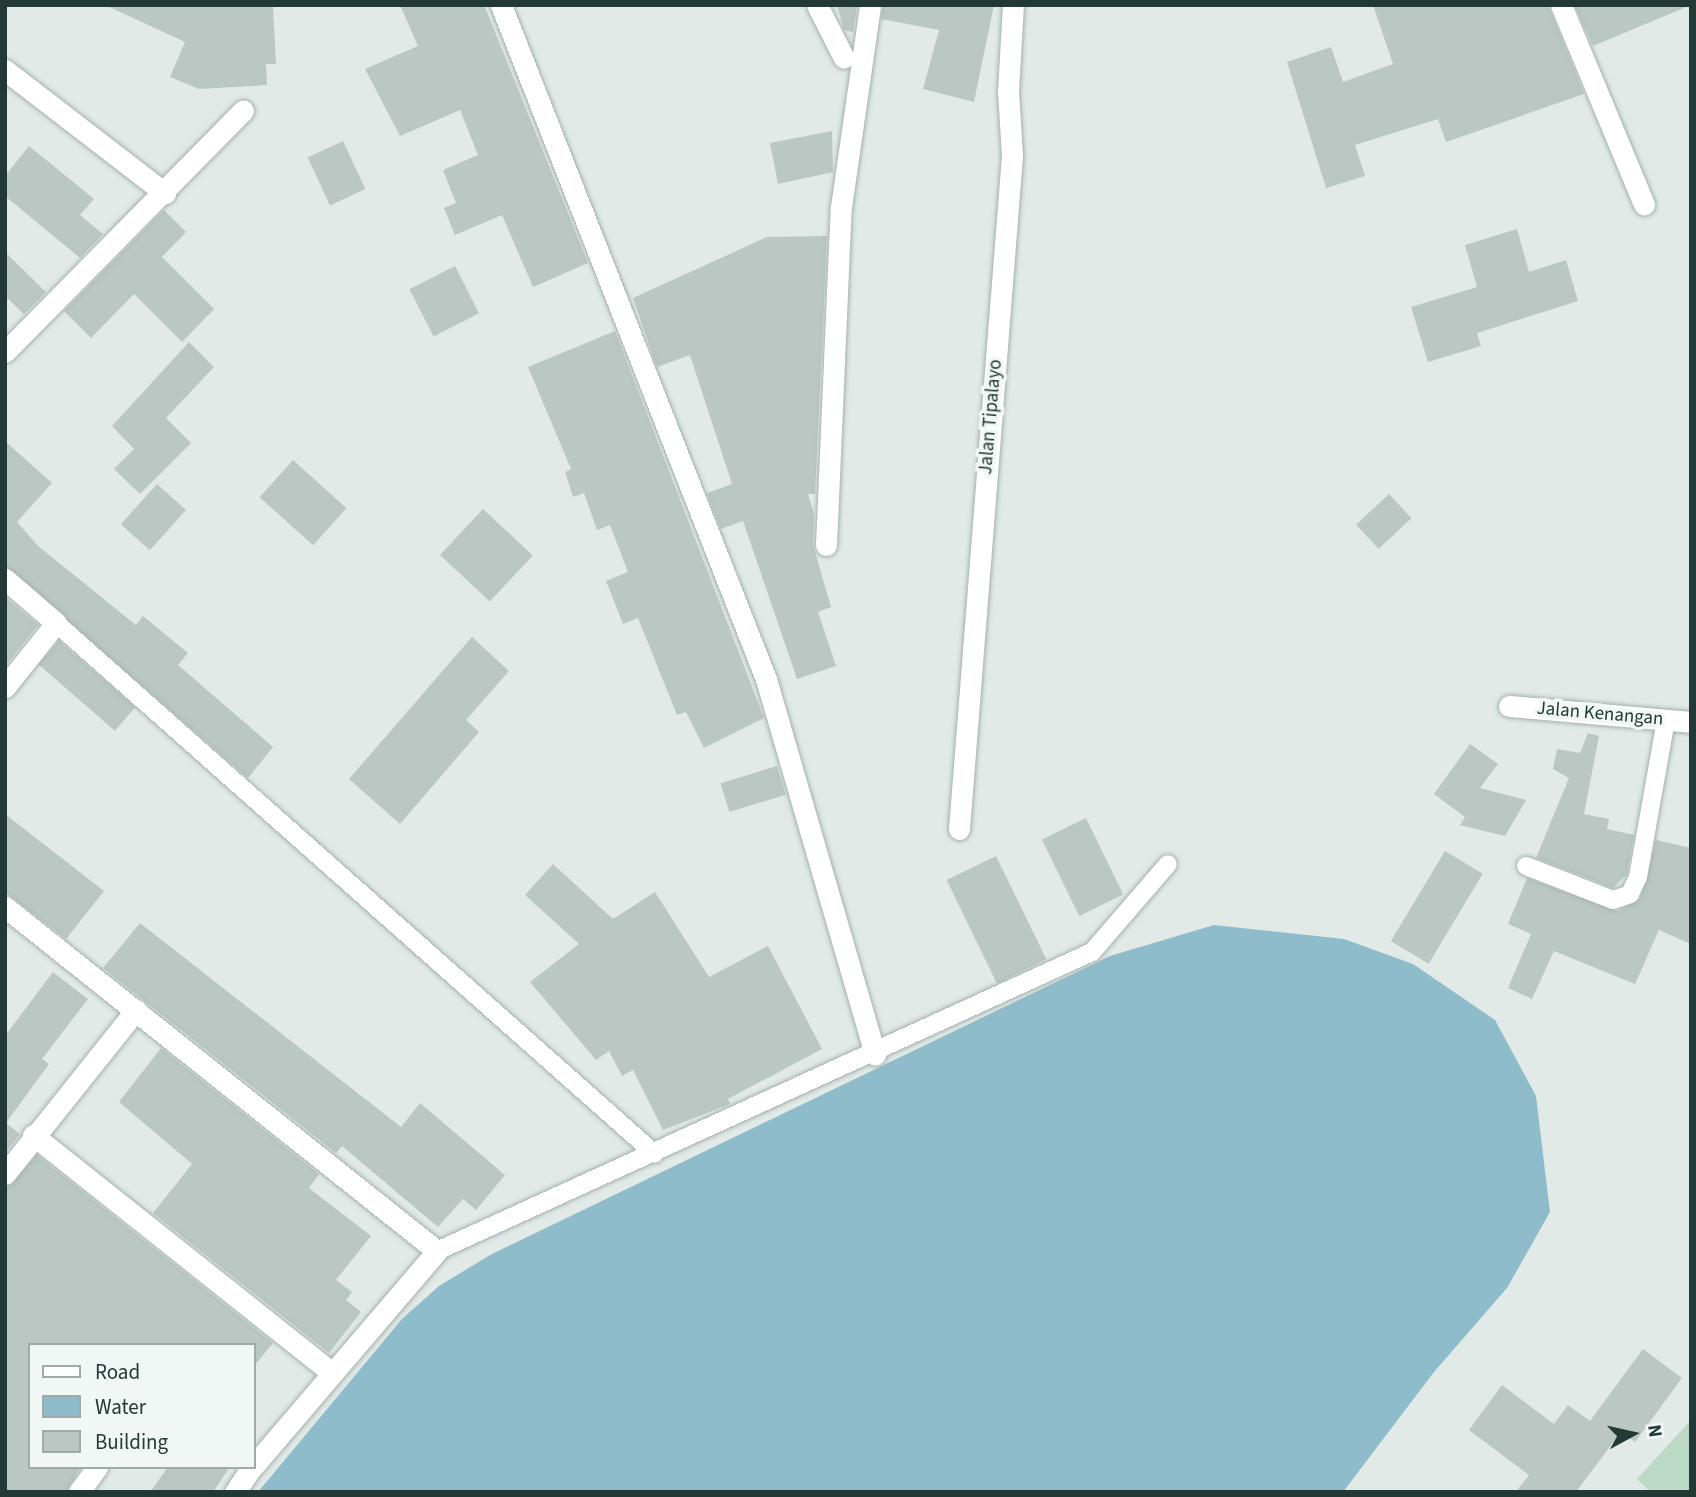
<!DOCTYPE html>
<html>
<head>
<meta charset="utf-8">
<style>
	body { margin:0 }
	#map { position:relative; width:1696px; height:1497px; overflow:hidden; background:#e1eae7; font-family:"Source Sans 3",sans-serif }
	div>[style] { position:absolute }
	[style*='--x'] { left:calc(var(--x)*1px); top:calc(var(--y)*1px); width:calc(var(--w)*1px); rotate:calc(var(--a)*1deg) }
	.green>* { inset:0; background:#bcd9c6 }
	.water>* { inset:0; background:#8fbcca }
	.building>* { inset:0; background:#bac7c3; transform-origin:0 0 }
	.roads { filter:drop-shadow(0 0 2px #a4b1ae) drop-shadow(0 0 2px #a4b1ae) }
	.lane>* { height:18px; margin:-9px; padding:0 9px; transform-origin:9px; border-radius:9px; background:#fff }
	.street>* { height:21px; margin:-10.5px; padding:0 10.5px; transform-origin:10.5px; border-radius:10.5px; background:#fff }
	span { translate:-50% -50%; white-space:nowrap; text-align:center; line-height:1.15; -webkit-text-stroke:7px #f1f7f5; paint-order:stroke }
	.street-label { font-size:19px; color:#233935 }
	.frame { position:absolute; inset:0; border:7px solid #233935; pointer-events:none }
	.legend { position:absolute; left:28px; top:1343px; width:228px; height:126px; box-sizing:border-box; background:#f1f7f5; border:2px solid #9faba8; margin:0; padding:9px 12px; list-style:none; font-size:21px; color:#233935 }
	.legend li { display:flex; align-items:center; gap:14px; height:35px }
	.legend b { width:35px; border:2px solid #9faba8 }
	.north { position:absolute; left:1598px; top:1399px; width:70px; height:70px; -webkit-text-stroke:5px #f1f7f5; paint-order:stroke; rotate:82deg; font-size:19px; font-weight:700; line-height:28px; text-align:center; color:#233935 }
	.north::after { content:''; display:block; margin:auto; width:24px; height:32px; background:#233935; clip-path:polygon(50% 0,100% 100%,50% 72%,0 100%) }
</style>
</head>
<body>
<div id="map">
	<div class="green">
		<div style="clip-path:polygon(1691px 1420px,1691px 1492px,1651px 1492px,1637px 1479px)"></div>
	</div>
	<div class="water">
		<div style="clip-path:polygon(1214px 925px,1344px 939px,1413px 964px,1495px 1020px,1536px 1096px,1550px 1212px,1507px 1288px,1434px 1372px,1343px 1492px,258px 1492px,402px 1319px,439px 1286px,490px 1255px,1110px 956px)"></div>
	</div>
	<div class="building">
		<div style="clip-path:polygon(105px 5px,273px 7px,276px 64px,266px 64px,267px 85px,199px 89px,170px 77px,185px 42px)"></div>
		<div style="clip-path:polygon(400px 5px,484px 5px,588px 263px,533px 287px,502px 215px,455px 235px,444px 208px,456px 203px,443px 170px,478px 155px,460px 110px,400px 136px,365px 69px,418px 46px)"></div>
		<div style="clip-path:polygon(837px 5px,857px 5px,853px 32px,844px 30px)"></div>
		<div style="clip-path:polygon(883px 5px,994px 5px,974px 102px,923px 89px,939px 30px,881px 19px)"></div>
		<div style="clip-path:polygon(1373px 5px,1548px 5px,1584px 94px,1446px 142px,1438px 119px,1355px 145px,1365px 176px,1326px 188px,1287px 62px,1331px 47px,1343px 82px,1393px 64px)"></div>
		<div style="clip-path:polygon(1691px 5px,1593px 46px,1575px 6px,1578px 5px)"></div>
		<div style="clip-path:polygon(832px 131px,833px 172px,778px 184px,770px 143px)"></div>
		<div style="left:343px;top:141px;width:53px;height:39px;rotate:65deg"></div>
		<div style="clip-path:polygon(29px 146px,94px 199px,80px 215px,103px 234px,80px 258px,5px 196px,5px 176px)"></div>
		<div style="clip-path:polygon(164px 210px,186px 232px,162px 257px,214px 309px,182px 342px,134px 294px,91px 338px,64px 311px)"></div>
		<div style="clip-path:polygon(1517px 229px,1529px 272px,1566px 260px,1578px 301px,1477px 333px,1481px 346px,1428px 362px,1411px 307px,1477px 287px,1465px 245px)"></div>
		<div style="clip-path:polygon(827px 236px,815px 494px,808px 494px,814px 514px,813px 545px,831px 607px,818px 612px,836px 666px,797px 679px,743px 521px,721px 529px,707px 493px,732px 484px,690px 355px,657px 367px,633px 298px,767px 237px)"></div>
		<div style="clip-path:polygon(5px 252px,46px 292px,24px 314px,5px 296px)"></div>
		<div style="left:455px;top:266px;width:53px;height:51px;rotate:63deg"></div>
		<div style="clip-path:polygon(615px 331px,764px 718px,704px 748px,686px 712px,677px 715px,638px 618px,623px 624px,606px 581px,628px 572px,610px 525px,597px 530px,584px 493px,573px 497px,565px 472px,571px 469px,528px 367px)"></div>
		<div style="clip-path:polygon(189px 342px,214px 367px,166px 418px,191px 443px,140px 494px,114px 469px,134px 449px,112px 426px)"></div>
		<div style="clip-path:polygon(5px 441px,52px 483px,17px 522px,38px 546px,136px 625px,143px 616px,188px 653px,178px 665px,273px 747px,248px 778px,5px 566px)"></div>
		<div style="left:293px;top:460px;width:72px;height:50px;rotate:42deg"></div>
		<div style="left:157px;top:484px;width:39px;height:54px;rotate:42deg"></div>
		<div style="left:1389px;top:494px;width:33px;height:45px;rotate:47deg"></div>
		<div style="left:483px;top:509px;width:68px;height:63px;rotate:43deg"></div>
		<div style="clip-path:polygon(5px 597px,38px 625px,5px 666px)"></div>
		<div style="clip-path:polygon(472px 637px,509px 671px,466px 720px,479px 732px,400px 824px,349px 779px)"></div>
		<div style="left:59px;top:641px;width:101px;height:31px;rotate:41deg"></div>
		<div style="clip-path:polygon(1588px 733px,1599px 736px,1584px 814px,1609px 819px,1607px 829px,1634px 835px,1627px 874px,1613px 888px,1536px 858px,1569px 778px,1553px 769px,1557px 749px,1580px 753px)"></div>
		<div style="clip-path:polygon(1470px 744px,1498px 764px,1480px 788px,1526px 800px,1505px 836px,1460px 825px,1465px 817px,1434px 794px)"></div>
		<div style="left:777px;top:766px;width:30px;height:59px;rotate:73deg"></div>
		<div style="clip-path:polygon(5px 814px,104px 891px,66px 939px,5px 892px)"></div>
		<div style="left:1086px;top:818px;width:85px;height:49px;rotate:64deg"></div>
		<div style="clip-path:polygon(1656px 840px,1691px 848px,1691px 944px,1659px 930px,1635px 984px,1554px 951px,1532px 999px,1508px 988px,1531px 934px,1508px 924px,1527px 878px,1617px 911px,1640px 899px)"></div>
		<div style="left:1445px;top:851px;width:44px;height:105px;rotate:31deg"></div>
		<div style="left:996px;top:856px;width:115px;height:55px;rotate:64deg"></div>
		<div style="clip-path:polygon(553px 864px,613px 919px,655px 892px,709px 977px,768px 946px,822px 1049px,728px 1099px,730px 1104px,663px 1130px,633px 1070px,622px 1076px,609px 1051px,596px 1060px,530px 982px,579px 944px,525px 895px)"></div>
		<div style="clip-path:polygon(140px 923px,401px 1127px,420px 1103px,505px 1175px,476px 1210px,463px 1199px,438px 1227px,342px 1146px,336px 1153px,103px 968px)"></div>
		<div style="clip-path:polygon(53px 972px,88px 999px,42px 1059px,49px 1064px,6px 1123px,20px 1134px,5px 1153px,5px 1036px)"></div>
		<div style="clip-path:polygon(161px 1048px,319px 1174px,309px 1188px,371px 1236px,336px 1280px,352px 1292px,346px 1300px,361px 1312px,329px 1353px,153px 1213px,192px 1164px,119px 1102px)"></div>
		<div style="clip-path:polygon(37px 1155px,273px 1343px,254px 1366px,254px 1345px,30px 1345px,30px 1467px,81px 1467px,66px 1492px,5px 1492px,5px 1187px)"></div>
		<div style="clip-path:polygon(1643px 1349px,1682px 1378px,1635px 1442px,1621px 1432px,1576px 1492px,1516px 1492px,1529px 1475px,1469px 1430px,1502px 1385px,1554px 1424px,1568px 1405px,1590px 1421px)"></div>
		<div style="clip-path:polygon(168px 1467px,230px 1467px,213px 1492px,150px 1492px)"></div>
	</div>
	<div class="roads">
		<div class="lane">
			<div style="--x:56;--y:623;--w:800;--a:41.56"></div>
			<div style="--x:1526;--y:866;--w:93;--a:21.3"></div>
			<div style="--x:1613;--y:900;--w:18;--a:-19"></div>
			<div style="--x:1630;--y:894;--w:19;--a:-65"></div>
			<div style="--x:1638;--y:877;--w:159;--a:-79.9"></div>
			<div style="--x:437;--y:1251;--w:720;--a:-24.54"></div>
			<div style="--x:1092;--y:952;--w:116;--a:-49.2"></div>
		</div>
		<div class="street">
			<div style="--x:501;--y:5;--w:724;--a:68.54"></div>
			<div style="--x:766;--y:679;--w:391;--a:73.8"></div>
			<div style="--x:817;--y:5;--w:59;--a:63"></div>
			<div style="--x:1561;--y:5;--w:216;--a:67.4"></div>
			<div style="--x:5;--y:70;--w:202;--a:37.6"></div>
			<div style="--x:5;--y:352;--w:339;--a:-45.4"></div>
			<div style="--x:826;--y:545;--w:338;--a:-87.5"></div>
			<div style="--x:841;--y:207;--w:204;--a:-81.8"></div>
			<div style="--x:5;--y:579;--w:67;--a:40.8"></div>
			<div style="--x:56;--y:623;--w:82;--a:128.6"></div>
			<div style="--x:1509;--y:706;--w:183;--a:5"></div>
			<div style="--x:959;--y:829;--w:676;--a:-85.5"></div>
			<div style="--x:1012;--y:155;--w:64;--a:-93.6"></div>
			<div style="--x:1008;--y:91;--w:86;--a:-86.7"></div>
			<div style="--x:5;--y:907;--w:552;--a:38.53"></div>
			<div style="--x:437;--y:1251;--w:282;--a:130.5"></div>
			<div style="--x:33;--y:1135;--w:379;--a:38.5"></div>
			<div style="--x:5;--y:1174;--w:210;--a:-51.4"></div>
			<div style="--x:79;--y:1492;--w:31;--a:-54"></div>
			<div style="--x:235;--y:1492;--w:30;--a:-56"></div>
		</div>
	</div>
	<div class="street-label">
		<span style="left:991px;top:417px;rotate:-85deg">Jalan Tipalayo</span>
		<span style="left:1600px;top:714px;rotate:5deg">Jalan Kenangan</span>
	</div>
	<div class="frame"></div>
	<ul class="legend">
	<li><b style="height:9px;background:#fff"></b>Road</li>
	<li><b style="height:19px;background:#8fbcca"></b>Water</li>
	<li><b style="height:19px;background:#bac7c3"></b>Building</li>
	</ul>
	<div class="north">N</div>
</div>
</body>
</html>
